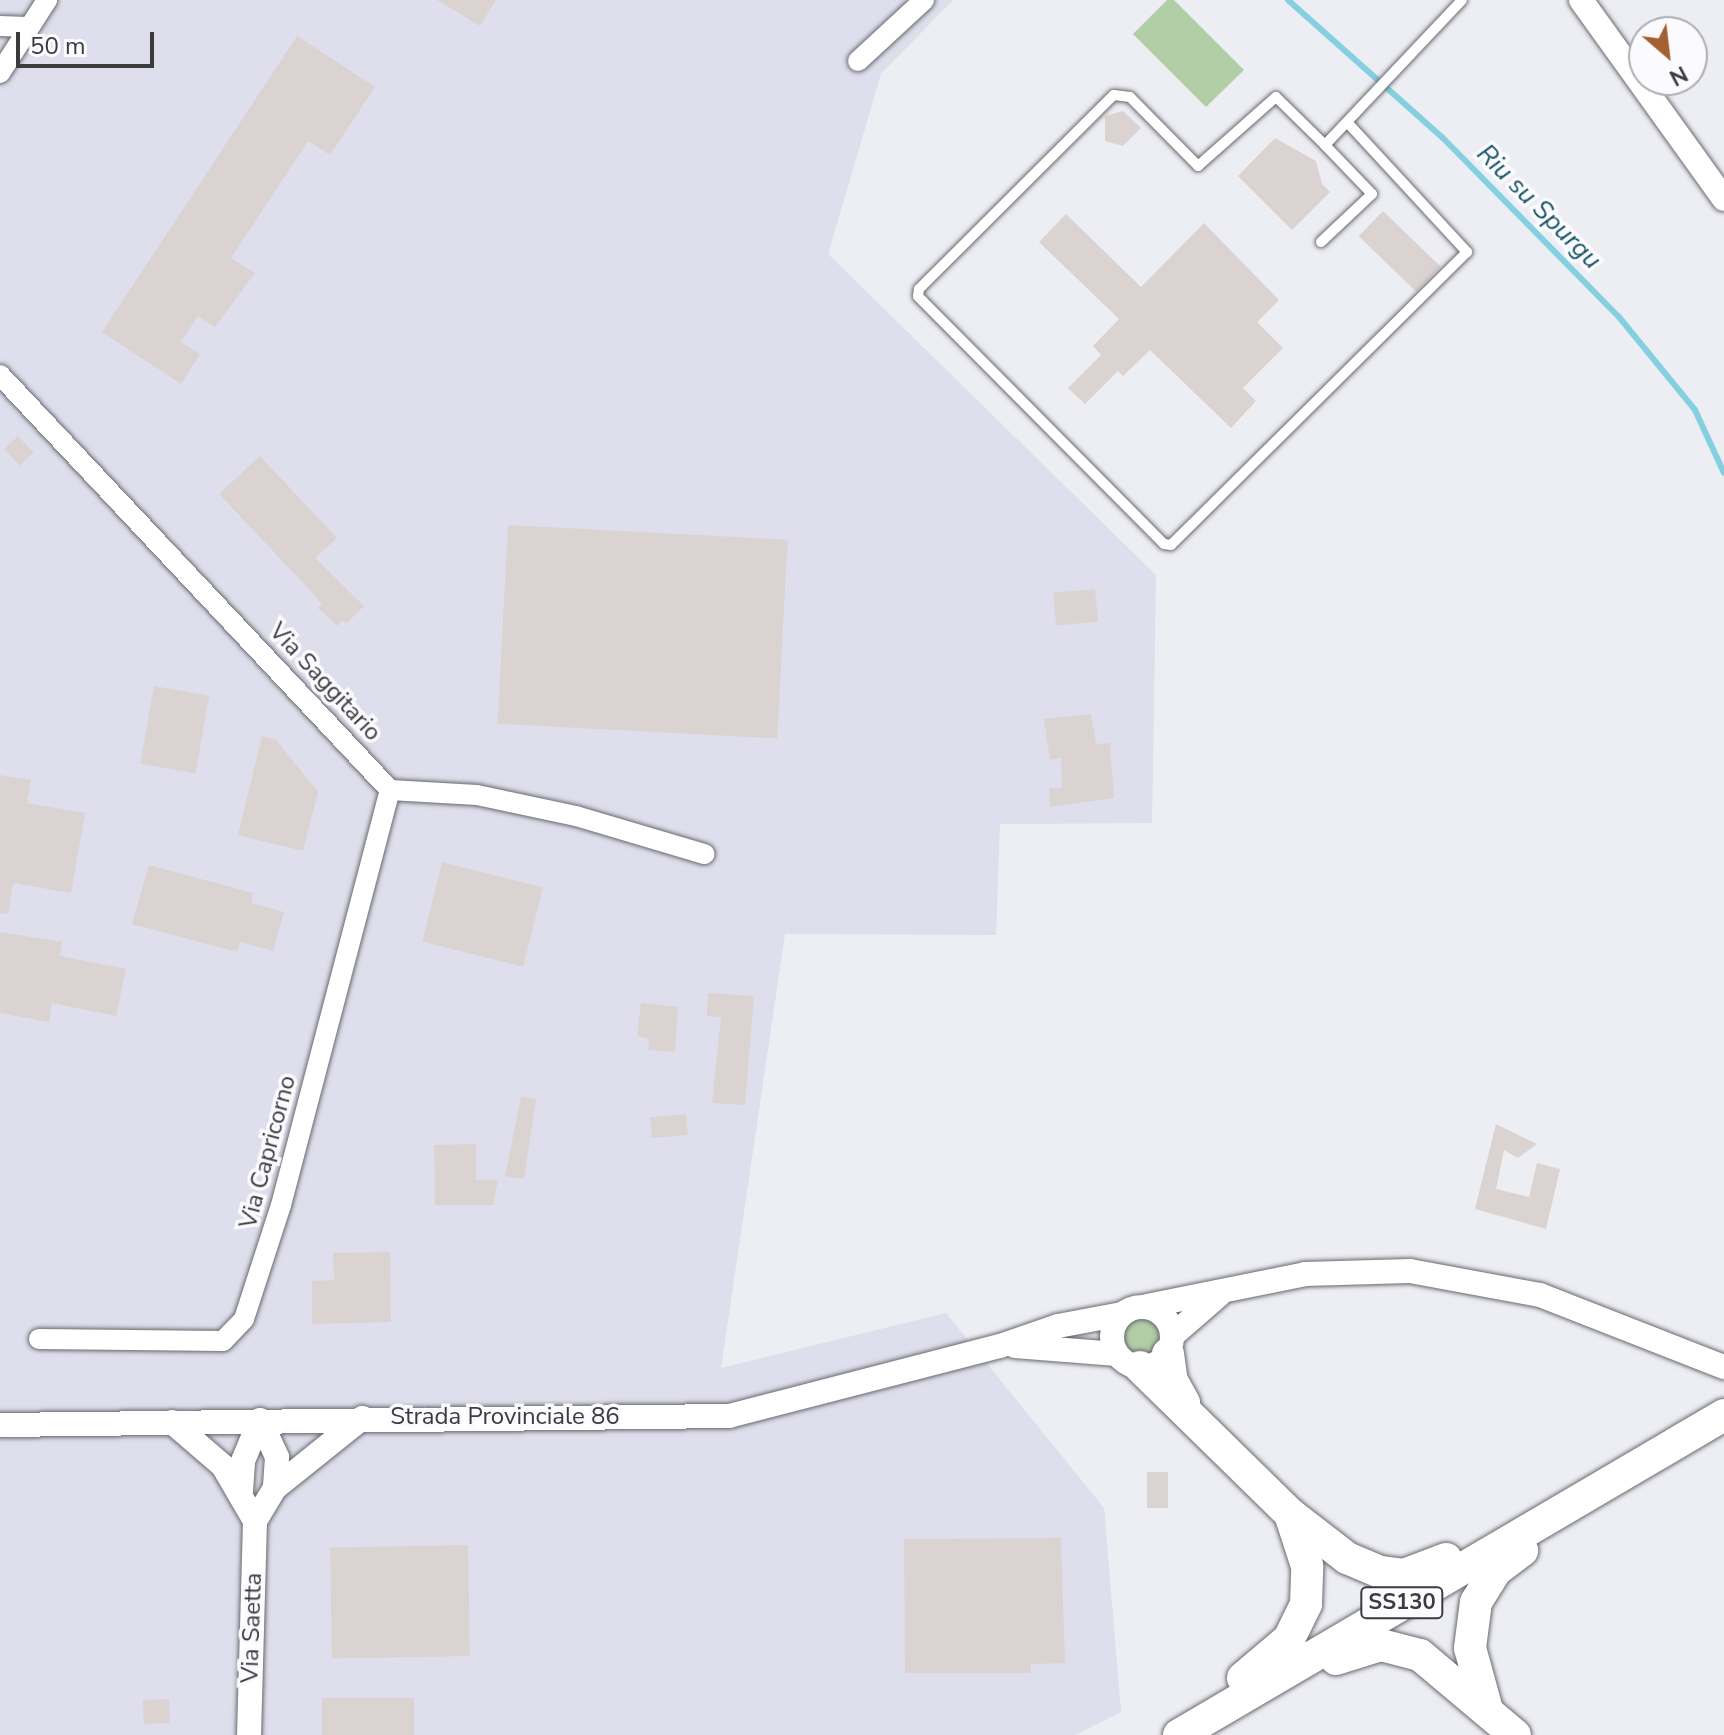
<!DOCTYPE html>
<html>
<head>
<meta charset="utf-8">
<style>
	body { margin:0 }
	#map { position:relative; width:1724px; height:1735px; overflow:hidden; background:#ededf4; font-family:"Nunito Sans",sans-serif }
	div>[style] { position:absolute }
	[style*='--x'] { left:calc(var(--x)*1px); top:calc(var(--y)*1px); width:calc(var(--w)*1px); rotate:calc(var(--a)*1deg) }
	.built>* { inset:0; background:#dedeec }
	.green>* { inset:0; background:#b2cea7 }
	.round { border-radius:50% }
	.stream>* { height:6px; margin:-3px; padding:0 3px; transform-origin:3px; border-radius:3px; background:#84d0e1 }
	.building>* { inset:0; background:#dbd3d1; transform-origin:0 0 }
	.roads { filter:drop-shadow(0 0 2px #69696f) drop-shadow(0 0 2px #69696f) }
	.service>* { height:10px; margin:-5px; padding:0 5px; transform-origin:5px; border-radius:5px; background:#fff }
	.minor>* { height:20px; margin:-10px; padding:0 10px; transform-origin:10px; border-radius:10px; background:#fff }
	.tertiary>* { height:24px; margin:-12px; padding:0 12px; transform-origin:12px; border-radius:12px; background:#fff }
	.tertiary>.ring { margin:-12px; padding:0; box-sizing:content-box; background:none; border:24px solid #fff; border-radius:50% }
	.trunk>* { height:32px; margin:-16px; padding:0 16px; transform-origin:16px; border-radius:16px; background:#fff }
	span { translate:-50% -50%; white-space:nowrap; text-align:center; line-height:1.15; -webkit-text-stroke:7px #fbfbff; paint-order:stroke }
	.shield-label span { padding:2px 6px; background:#fbfbff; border:2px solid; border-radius:6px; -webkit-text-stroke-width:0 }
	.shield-label { font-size:22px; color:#3b3b3d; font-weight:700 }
	.street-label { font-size:24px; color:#3b3b3d }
	.water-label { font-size:26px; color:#175763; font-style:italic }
	.north { position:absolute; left:1628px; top:16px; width:80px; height:80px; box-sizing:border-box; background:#fbfbff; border:2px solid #aeaeb1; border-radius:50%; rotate:152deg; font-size:22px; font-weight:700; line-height:32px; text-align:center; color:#3b3b3d }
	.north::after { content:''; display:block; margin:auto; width:28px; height:36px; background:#a46031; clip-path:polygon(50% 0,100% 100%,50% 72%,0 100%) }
	.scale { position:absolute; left:16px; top:32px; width:138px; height:36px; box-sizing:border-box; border:4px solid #3b3b3d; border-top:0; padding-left:10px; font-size:24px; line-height:28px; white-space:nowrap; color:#3b3b3d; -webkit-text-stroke:6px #fbfbff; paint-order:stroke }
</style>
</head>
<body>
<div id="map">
	<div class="built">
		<div style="clip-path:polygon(0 0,953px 0,881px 74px,828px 254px,1156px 575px,1152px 823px,1000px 824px,996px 935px,785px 934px,721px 1368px,946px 1313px,1104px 1508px,1121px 1712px,1075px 1735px,0 1735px)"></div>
	</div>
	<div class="green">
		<div style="clip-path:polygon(1167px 0,1174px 0,1244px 70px,1206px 107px,1133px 34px)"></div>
		<div class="round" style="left:1118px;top:1312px;width:46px;height:46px"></div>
	</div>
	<div class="stream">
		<div style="--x:1288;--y:0;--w:206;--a:41.7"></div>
		<div style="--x:1442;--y:137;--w:252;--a:45.5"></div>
		<div style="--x:1619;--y:317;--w:120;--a:50.7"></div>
		<div style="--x:1695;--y:410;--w:69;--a:65.3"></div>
	</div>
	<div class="building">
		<div style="clip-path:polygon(437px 0,496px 0,480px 26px)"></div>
		<div style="clip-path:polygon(297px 36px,375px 87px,330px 155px,308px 141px,231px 258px,255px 273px,215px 327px,198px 316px,181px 342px,200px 354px,181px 384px,102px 332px)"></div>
		<div style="clip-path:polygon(1123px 111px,1141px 128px,1123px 146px,1105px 141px,1105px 116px)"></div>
		<div style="clip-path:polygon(1275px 138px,1316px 161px,1322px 184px,1330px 192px,1292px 230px,1238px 176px)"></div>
		<div style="left:1383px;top:211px;width:80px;height:35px;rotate:44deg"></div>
		<div style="clip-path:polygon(1066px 214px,1141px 287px,1204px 223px,1279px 300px,1257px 322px,1283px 348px,1243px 388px,1256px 401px,1231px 428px,1150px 350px,1123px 376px,1118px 371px,1085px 404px,1068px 388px,1101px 355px,1093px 346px,1119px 319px,1039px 242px)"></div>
		<div style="left:18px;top:436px;width:23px;height:19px;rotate:47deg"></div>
		<div style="clip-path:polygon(260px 456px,337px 538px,315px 558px,364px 606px,346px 624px,342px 620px,337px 626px,318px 608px,322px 605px,312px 592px,219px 494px)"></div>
		<div style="left:508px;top:525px;width:280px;height:199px;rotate:3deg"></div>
		<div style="left:1095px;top:589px;width:33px;height:42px;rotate:85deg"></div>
		<div style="left:154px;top:686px;width:56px;height:79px;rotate:10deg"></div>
		<div style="clip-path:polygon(1091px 714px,1096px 744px,1110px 743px,1114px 798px,1050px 807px,1049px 788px,1062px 788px,1061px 758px,1050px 760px,1044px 719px)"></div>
		<div style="clip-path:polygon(262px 736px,276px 740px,318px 792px,303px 851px,238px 835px)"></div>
		<div style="clip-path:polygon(0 775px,31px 780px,27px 803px,85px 813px,71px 893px,13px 883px,8px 914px,0 913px)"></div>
		<div style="left:442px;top:862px;width:104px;height:82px;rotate:14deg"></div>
		<div style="clip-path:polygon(149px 865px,253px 893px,251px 903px,284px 912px,273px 951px,240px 942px,237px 952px,132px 924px)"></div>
		<div style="clip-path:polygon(0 932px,62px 942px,60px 956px,126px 969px,116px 1016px,52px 1003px,49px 1022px,0 1013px)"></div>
		<div style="clip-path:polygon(708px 993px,754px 996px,745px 1105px,712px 1103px,721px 1017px,707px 1016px)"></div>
		<div style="clip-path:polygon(641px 1003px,678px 1007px,675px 1052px,648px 1050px,649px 1039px,637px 1036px)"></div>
		<div style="clip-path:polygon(521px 1097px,536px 1099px,524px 1179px,505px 1176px)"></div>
		<div style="left:686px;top:1114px;width:21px;height:36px;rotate:85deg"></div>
		<div style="clip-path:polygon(1496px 1124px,1537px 1144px,1518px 1158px,1504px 1150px,1496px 1189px,1529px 1197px,1537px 1163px,1560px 1169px,1546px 1229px,1475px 1209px)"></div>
		<div style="clip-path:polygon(476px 1144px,476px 1180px,498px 1180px,493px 1205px,435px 1205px,434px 1145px)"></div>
		<div style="clip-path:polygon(390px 1252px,391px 1322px,312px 1324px,312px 1281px,334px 1280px,333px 1253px)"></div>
		<div style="left:1147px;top:1472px;width:21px;height:36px"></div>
		<div style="clip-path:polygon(1061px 1538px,1065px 1663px,1031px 1664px,1031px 1673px,905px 1673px,904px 1539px)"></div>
		<div style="left:468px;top:1545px;width:111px;height:138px;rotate:89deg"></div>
		<div style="left:414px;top:1698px;width:37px;height:92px;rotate:90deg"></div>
		<div style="left:169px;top:1699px;width:24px;height:26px;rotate:88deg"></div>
	</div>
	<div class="roads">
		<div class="service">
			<div style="--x:1347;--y:122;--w:177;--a:47.3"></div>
			<div style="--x:1467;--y:252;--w:416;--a:135.3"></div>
			<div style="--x:1171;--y:545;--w:7;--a:-172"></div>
			<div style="--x:1164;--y:544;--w:349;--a:-134.8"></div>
			<div style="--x:918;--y:296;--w:7;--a:-82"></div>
			<div style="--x:919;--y:289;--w:275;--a:-44.9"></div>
			<div style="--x:1114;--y:95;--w:16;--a:7"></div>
			<div style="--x:1130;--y:97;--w:97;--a:45.4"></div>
			<div style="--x:1198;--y:166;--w:104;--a:-41.5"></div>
			<div style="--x:1276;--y:97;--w:69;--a:44.4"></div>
			<div style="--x:1325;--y:145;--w:199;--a:-46.6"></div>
			<div style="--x:1321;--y:242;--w:70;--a:-43.3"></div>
			<div style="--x:1372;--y:194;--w:68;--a:-133.8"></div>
		</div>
		<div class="minor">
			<div style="--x:0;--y:26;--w:28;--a:2"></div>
			<div style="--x:858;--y:61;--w:90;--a:-42.7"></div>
			<div style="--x:0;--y:73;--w:87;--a:-57.2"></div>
			<div style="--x:0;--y:375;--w:569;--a:46.78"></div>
			<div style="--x:390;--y:790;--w:87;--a:3.3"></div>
			<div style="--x:477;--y:795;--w:101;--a:12"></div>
			<div style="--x:576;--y:816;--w:134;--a:16.5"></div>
			<div style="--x:39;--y:1339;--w:184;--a:0.6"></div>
			<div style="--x:223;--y:1341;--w:30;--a:-46"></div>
			<div style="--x:244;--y:1319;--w:120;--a:-72"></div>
			<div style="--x:281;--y:1205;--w:429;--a:-75.3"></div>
		</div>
		<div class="tertiary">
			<div style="--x:1581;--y:0;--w:245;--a:54.3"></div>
			<div style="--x:1147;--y:1306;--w:161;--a:-11.4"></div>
			<div style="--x:1305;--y:1274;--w:105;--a:-1.6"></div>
			<div style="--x:1410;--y:1271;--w:132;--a:10.5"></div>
			<div style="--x:1540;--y:1295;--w:198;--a:21.4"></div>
			<div class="ring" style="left:1112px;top:1307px;width:36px;height:36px"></div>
			<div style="--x:1173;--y:1335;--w:61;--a:-41"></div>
			<div style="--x:1015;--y:1346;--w:102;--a:4.5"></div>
			<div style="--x:260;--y:1420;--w:41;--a:65.3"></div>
			<div style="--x:277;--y:1457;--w:31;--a:94"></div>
			<div style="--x:172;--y:1422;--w:67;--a:40.8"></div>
			<div style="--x:223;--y:1466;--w:64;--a:59.8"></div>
			<div style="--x:255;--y:1521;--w:214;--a:91.6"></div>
			<div style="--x:0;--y:1425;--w:729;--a:-0.71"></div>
			<div style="--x:729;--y:1416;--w:280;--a:-14.5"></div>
			<div style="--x:1000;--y:1346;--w:61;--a:-19"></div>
			<div style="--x:1058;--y:1326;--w:65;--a:-10.6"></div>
			<div style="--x:241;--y:1491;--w:30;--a:-86"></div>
			<div style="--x:243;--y:1461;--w:44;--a:-67.5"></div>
			<div style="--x:255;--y:1521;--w:39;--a:-59"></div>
			<div style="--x:275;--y:1488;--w:112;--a:-38.8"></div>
		</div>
		<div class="trunk">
			<div style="--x:1168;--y:1354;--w:27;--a:82"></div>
			<div style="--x:1172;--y:1381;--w:25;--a:61"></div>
			<div style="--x:1140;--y:1367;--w:210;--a:44.4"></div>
			<div style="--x:1290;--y:1514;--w:72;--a:37.7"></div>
			<div style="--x:1347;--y:1558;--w:36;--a:23"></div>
			<div style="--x:1380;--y:1572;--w:24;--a:7"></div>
			<div style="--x:1404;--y:1575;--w:45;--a:-20.9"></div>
			<div style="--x:1336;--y:1659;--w:47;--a:-17.3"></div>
			<div style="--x:1381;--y:1645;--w:40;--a:14.4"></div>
			<div style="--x:1420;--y:1655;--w:124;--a:40.1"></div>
			<div style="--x:1243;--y:1678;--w:60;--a:-40.3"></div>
			<div style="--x:1289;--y:1639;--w:39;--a:-64"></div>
			<div style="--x:1306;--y:1604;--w:38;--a:-88"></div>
			<div style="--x:1307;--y:1566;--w:55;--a:-108.1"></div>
			<div style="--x:1486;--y:1706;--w:60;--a:-105.4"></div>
			<div style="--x:1470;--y:1648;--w:46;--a:-82.6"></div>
			<div style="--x:1476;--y:1602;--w:36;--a:-58"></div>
			<div style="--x:1495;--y:1571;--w:34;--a:-37"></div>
			<div style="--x:1179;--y:1735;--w:632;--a:-30.42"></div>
		</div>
	</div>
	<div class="shield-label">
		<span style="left:1402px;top:1603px">SS130</span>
	</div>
	<div class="street-label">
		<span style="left:325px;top:682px;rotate:47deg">Via Saggitario</span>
		<span style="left:268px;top:1152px;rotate:-75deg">Via Capricorno</span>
		<span style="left:505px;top:1417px">Strada Provinciale 86</span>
		<span style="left:252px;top:1628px;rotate:-88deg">Via Saetta</span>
	</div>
	<div class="water-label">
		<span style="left:1539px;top:207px;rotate:45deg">Riu su Spurgu</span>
	</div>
	<div class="north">N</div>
	<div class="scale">50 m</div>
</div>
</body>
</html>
